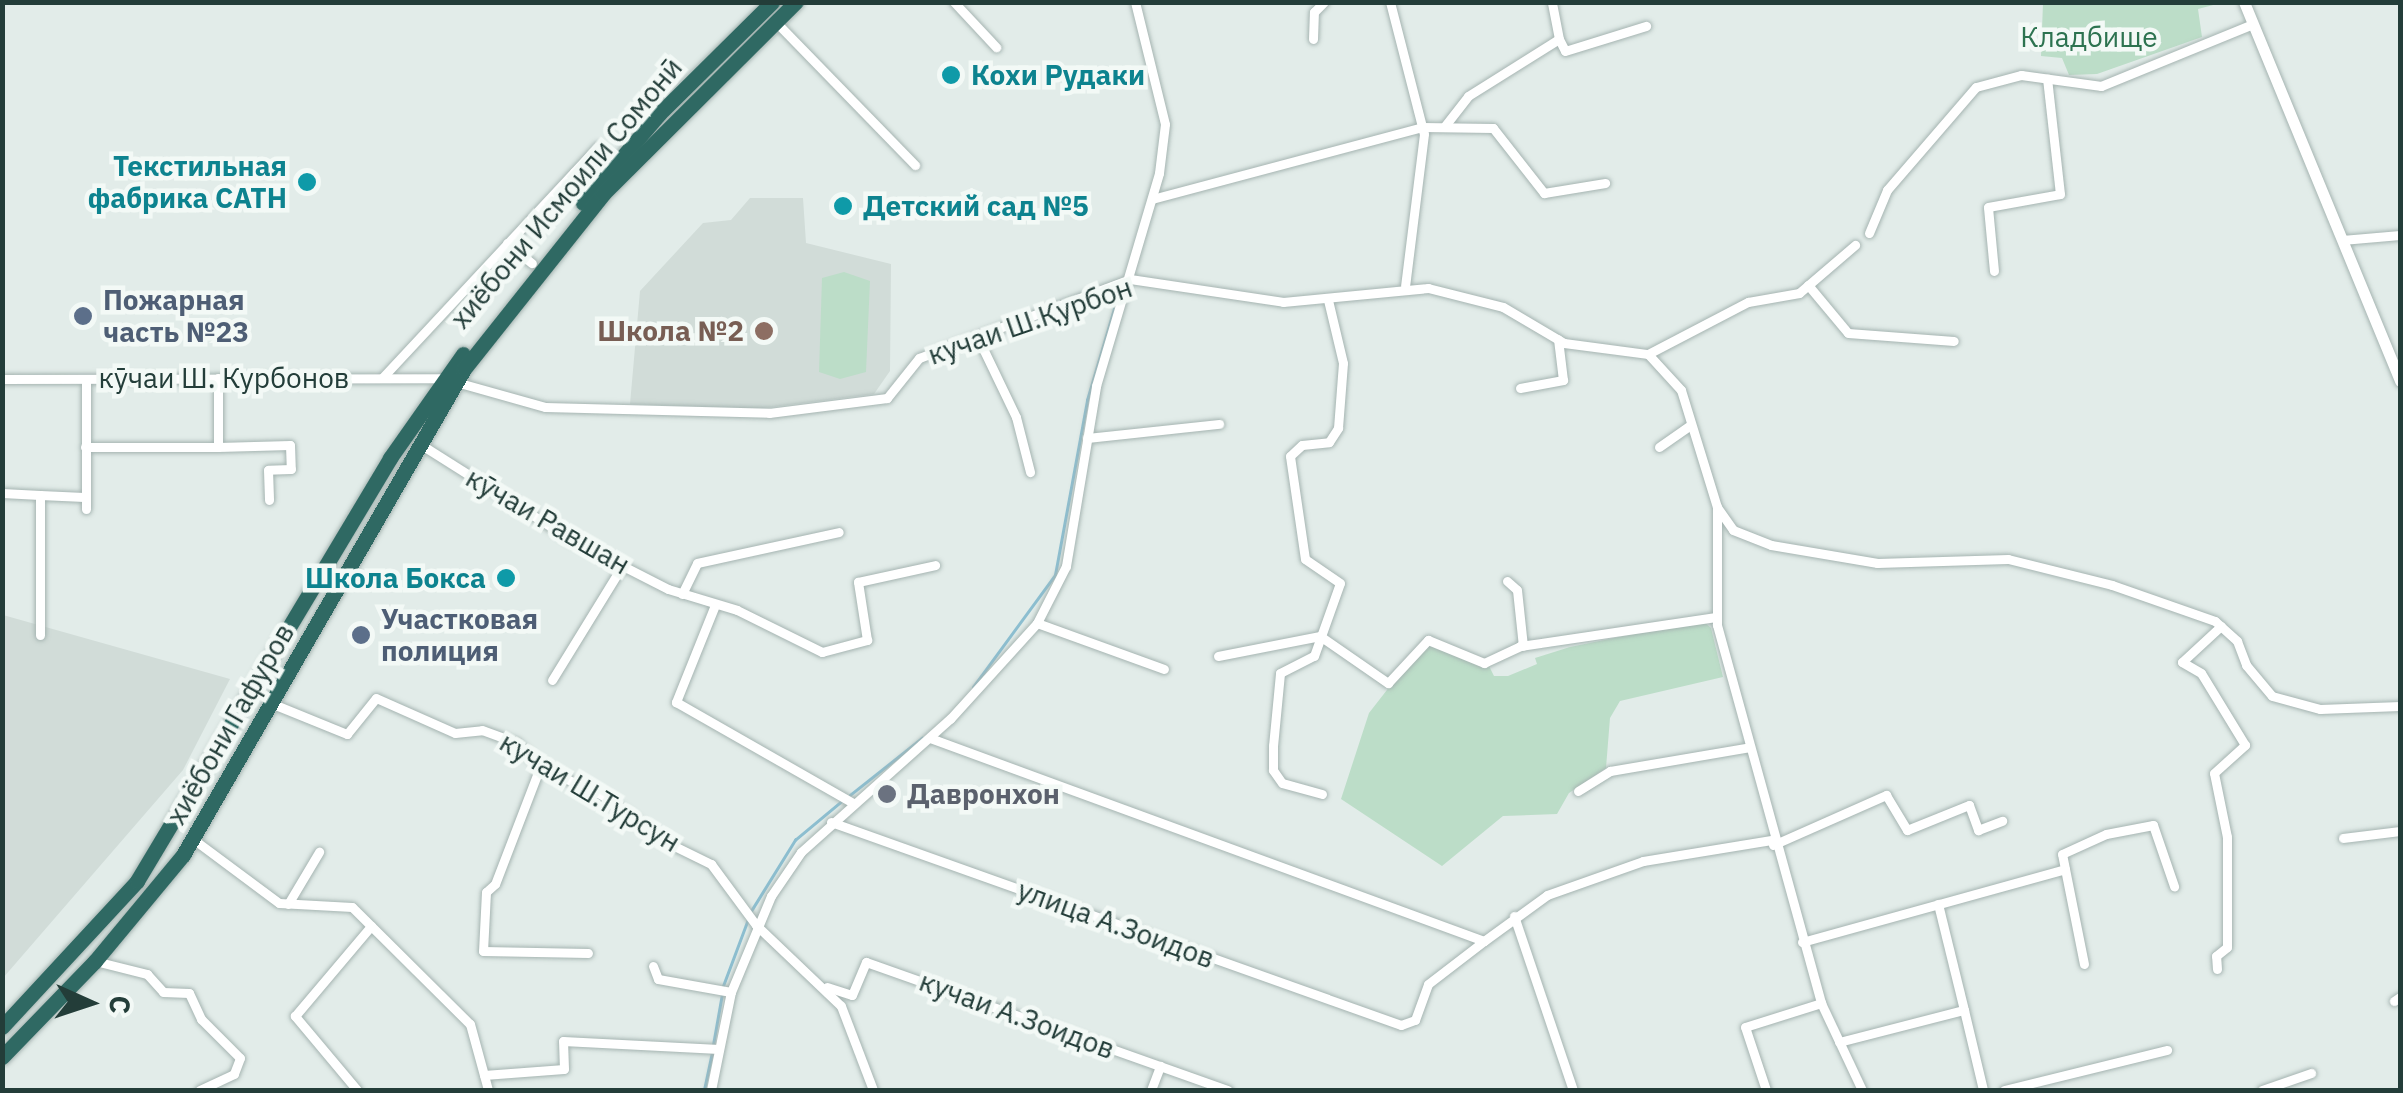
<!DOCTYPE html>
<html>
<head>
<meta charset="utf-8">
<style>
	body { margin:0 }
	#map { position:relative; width:2403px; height:1093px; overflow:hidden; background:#e2ece9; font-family:"IBM Plex Sans",sans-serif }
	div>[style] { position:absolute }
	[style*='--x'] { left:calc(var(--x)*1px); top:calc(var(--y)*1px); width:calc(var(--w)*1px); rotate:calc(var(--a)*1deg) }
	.built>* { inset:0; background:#d1dcd8 }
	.green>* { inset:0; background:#bcddc8 }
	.stream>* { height:2.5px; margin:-1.25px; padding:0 1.25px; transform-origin:1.25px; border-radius:1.25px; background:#8cbed0 }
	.roads { filter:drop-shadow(0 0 2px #a5b4b1) drop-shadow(0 0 2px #a5b4b1) }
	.street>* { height:9px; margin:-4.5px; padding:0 4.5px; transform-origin:4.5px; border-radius:4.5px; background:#fff }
	.secondary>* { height:11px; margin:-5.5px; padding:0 5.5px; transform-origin:5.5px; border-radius:5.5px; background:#fff }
	.highway>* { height:15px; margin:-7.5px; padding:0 7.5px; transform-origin:7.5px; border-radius:7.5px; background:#2f6963 }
	.dots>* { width:28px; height:28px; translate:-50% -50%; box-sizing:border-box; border:5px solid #f3f9f6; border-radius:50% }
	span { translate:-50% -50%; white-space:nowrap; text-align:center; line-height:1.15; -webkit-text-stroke:9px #f3f9f6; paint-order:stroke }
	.park-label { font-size:28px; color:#2d7350 }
	.culture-label { font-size:28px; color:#0d838f; font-weight:700 }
	.left { translate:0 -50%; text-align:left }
	.right { translate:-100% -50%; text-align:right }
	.street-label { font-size:28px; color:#233d39 }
	.service-label { font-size:28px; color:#4e5e75; font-weight:700 }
	.education-label { font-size:28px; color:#785e54; font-weight:700 }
	.worship-label { font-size:28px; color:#5b616d; font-weight:700 }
	.frame { position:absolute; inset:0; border:5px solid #233d39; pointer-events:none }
	.north { position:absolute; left:40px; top:953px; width:100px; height:100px; -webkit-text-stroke:8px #f3f9f6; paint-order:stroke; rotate:93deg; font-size:28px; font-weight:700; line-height:40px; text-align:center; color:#233d39 }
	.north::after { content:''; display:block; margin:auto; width:35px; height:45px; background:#233d39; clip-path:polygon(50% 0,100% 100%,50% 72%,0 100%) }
</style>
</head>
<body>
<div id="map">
	<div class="built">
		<div style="clip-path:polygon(750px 198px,803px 198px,806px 243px,891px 264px,890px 371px,874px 394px,756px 409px,630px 404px,640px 291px,703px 223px,731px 220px)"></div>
		<div style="clip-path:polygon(3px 615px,230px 679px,183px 770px,3px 978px)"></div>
	</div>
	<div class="green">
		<div style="clip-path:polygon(2043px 3px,2216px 2px,2217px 4px,2198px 9px,2202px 37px,2097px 74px,2069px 75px,2062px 58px,2041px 56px)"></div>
		<div style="clip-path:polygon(844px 272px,870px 281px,866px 372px,840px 379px,819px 372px,822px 278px)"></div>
		<div style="clip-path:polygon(1702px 620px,1711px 628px,1723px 677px,1620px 701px,1610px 718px,1606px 768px,1569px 793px,1557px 814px,1503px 816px,1442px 866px,1341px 799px,1369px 713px,1422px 645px,1434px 641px,1489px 666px,1494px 676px,1508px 676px,1537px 664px,1535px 658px,1570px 647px)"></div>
	</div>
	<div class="stream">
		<div style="--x:973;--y:687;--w:139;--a:-53.8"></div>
		<div style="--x:1055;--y:575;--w:178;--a:-79.6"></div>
		<div style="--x:1087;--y:400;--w:95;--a:-73.5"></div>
		<div style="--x:850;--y:795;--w:92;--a:-38.4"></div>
		<div style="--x:751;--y:911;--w:84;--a:-58.2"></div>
		<div style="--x:795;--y:840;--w:62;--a:-39.8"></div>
		<div style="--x:723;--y:986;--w:72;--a:-69.5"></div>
		<div style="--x:713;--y:1045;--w:52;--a:-80"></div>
		<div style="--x:704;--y:1090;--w:38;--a:-78"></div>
	</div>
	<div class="roads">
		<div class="street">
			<div style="--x:954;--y:2;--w:62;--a:47"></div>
			<div style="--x:1390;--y:2;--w:136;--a:75.6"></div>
			<div style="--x:1424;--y:134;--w:153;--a:97.1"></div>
			<div style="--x:775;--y:21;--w:201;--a:45.8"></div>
			<div style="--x:1313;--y:39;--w:27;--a:-88"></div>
			<div style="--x:1314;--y:12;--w:14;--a:-45"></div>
			<div style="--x:1559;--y:39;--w:13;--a:63"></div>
			<div style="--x:1565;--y:51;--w:85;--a:-17.2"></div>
			<div style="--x:1444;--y:127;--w:39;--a:-52"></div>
			<div style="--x:1468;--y:96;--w:107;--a:-32.1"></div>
			<div style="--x:1559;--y:39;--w:38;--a:-101"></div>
			<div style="--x:574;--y:172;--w:27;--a:42"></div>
			<div style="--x:1152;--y:199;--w:279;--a:-14.9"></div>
			<div style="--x:1422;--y:127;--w:71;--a:0.8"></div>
			<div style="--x:1493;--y:128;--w:83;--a:51.9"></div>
			<div style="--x:1544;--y:193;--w:62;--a:-9.3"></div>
			<div style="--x:1869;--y:233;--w:47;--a:-67.3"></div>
			<div style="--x:1887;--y:190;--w:136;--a:-49.2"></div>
			<div style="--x:1976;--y:87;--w:47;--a:-14.9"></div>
			<div style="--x:2021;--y:75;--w:81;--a:7.8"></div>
			<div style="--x:2101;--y:86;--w:164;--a:-22.2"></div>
			<div style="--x:2342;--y:240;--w:58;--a:-4.9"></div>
			<div style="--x:507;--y:243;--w:32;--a:39"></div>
			<div style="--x:1994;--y:271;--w:64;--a:-95.4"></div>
			<div style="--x:1988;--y:207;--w:73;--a:-10.2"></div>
			<div style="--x:2060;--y:194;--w:116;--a:-96.4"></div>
			<div style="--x:1808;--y:285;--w:62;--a:50.2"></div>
			<div style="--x:1848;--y:333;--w:106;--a:4.3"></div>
			<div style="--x:977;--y:336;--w:90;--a:64.3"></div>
			<div style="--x:1016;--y:417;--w:57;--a:75.7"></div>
			<div style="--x:1648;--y:354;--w:113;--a:-27.5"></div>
			<div style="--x:1748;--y:302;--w:52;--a:-10"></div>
			<div style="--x:1799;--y:293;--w:74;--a:-40.6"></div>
			<div style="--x:218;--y:378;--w:69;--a:90"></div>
			<div style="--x:218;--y:447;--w:72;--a:-1.6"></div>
			<div style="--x:290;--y:445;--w:24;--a:88"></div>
			<div style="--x:291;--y:469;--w:23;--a:178"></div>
			<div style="--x:268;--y:470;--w:30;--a:88"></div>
			<div style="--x:382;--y:378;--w:317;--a:-47"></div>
			<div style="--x:2;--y:379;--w:443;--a:-0.1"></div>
			<div style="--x:456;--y:382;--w:92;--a:15.7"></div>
			<div style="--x:545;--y:407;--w:224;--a:1.5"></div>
			<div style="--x:769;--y:413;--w:119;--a:-7.2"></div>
			<div style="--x:887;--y:398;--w:51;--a:-51.3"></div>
			<div style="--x:919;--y:358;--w:225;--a:-20.5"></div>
			<div style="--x:1130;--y:279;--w:155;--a:8.5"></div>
			<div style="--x:1283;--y:302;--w:146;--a:-5.5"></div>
			<div style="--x:1428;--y:288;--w:77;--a:14.2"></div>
			<div style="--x:1503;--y:307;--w:71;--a:30.5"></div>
			<div style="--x:1564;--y:343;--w:85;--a:7.5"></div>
			<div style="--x:1648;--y:354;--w:49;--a:47.5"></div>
			<div style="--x:1681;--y:390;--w:122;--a:72.9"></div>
			<div style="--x:1717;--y:507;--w:28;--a:55"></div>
			<div style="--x:1733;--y:530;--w:41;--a:21.5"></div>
			<div style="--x:1771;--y:545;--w:108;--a:9.6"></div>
			<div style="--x:1877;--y:563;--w:131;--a:-1.7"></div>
			<div style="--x:2008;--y:559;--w:107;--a:14"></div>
			<div style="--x:2112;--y:585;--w:109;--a:19.3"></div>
			<div style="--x:2215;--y:621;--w:30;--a:42"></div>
			<div style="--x:2237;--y:641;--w:26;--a:69"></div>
			<div style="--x:2246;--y:665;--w:40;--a:50"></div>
			<div style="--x:2272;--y:696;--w:50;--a:15.2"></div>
			<div style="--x:2320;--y:709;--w:80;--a:-2.1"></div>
			<div style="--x:1520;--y:388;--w:44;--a:-10.5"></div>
			<div style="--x:1563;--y:380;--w:41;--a:-97"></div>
			<div style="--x:1087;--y:438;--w:133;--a:-6.1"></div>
			<div style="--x:420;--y:444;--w:178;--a:32.3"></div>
			<div style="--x:570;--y:539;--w:110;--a:27"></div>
			<div style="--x:668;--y:589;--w:72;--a:16.9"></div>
			<div style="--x:737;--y:610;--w:95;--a:26.3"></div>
			<div style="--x:822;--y:652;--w:47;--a:-14.9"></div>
			<div style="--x:867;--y:640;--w:59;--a:-98.8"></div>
			<div style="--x:858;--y:582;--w:79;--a:-12.4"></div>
			<div style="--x:85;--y:447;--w:133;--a:0"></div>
			<div style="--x:1659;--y:447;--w:38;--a:-35"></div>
			<div style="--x:2;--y:493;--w:38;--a:3"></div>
			<div style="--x:40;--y:495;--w:140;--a:90"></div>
			<div style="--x:40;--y:495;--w:44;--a:2.6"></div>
			<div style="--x:1717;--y:507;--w:118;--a:90"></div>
			<div style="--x:1717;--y:625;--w:392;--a:74.6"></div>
			<div style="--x:1821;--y:1003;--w:96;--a:64.8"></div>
			<div style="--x:86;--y:509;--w:130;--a:-90"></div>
			<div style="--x:1507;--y:581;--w:13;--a:42"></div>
			<div style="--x:1517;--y:590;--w:56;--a:83.9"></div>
			<div style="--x:682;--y:594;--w:34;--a:-64"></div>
			<div style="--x:697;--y:563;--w:145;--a:-12.3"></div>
			<div style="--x:715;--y:605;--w:105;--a:111.9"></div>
			<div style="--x:676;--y:702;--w:204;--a:29.7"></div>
			<div style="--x:1037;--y:623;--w:135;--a:19.9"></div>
			<div style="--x:1218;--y:656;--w:104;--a:-11.1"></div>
			<div style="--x:1320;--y:636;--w:83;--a:34.7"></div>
			<div style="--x:1388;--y:683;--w:59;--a:-47.1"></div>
			<div style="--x:1428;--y:640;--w:61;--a:22.3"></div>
			<div style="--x:1484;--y:663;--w:40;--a:-25"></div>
			<div style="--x:1520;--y:646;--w:198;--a:-8.4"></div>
			<div style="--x:552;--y:680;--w:134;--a:-58.4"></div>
			<div style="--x:273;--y:704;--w:80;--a:22.1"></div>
			<div style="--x:347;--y:734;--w:46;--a:-51.1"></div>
			<div style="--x:376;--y:698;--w:86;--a:23.9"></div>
			<div style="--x:455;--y:733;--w:27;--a:-6"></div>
			<div style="--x:482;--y:730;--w:37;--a:20"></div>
			<div style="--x:517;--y:743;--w:33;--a:46"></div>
			<div style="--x:540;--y:767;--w:68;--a:24.3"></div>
			<div style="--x:602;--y:795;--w:75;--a:36.9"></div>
			<div style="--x:662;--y:840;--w:55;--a:26.1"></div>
			<div style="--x:711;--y:864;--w:76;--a:53.6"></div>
			<div style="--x:756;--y:925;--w:117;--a:43.6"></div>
			<div style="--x:841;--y:1006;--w:90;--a:69.1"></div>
			<div style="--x:930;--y:738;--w:590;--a:20.12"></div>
			<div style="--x:1484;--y:941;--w:78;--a:-36.1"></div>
			<div style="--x:1547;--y:895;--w:102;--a:-19.5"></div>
			<div style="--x:1643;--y:861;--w:130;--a:-9.3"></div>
			<div style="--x:540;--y:767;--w:125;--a:111"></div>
			<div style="--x:495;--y:884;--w:12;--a:138"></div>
			<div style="--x:486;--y:892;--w:59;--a:92.9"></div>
			<div style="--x:483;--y:951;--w:105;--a:1.1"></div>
			<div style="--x:1578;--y:791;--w:38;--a:-32"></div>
			<div style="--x:1610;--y:771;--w:142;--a:-9.7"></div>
			<div style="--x:1322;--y:794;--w:41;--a:-164.6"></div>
			<div style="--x:1282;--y:783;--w:16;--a:-125"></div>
			<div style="--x:1273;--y:770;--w:24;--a:-90"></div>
			<div style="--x:1273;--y:746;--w:73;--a:-84.5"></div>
			<div style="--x:1280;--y:673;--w:38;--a:-27"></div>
			<div style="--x:1314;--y:656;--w:77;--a:-70.4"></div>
			<div style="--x:1340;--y:583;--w:42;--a:-145.6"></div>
			<div style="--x:1305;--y:559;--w:104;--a:-98.3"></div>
			<div style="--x:1290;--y:456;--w:16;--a:-43"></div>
			<div style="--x:1302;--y:445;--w:27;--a:-6"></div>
			<div style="--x:1329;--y:442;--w:17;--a:-57"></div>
			<div style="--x:1338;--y:428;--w:65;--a:-85.6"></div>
			<div style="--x:1343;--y:363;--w:65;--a:-103.4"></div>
			<div style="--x:831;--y:822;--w:605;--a:19.6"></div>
			<div style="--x:1401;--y:1025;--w:15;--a:-20"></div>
			<div style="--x:1415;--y:1020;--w:38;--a:-70"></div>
			<div style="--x:1428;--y:984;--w:71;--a:-37.5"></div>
			<div style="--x:2343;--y:838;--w:57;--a:-7"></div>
			<div style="--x:193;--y:839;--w:107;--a:36.7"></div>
			<div style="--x:279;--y:903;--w:73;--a:3.1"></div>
			<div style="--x:352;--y:907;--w:166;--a:44.8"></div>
			<div style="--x:470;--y:1024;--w:68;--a:74.7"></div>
			<div style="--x:1773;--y:845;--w:124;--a:-23.9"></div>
			<div style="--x:1886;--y:795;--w:41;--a:59"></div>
			<div style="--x:1907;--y:830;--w:67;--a:-22"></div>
			<div style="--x:1969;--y:805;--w:27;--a:70"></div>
			<div style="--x:1978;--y:830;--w:26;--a:-21"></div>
			<div style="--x:288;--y:904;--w:61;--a:-59.2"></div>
			<div style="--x:1938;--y:904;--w:109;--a:76.2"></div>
			<div style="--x:1514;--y:916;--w:184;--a:71.3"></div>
			<div style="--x:1802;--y:942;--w:273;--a:-15.5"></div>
			<div style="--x:95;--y:961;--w:54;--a:14"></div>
			<div style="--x:147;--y:974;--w:24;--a:48"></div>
			<div style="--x:163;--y:992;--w:26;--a:2"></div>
			<div style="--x:189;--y:993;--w:29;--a:65"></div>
			<div style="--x:201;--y:1019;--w:55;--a:45"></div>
			<div style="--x:240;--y:1058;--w:17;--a:111"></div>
			<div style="--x:234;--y:1074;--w:38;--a:155"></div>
			<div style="--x:2084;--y:964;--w:112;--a:-101.3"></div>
			<div style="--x:2062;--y:854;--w:48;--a:-24.4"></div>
			<div style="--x:2106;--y:834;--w:48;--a:-10.8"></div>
			<div style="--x:2153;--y:825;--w:65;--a:71"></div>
			<div style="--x:653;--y:966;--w:14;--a:69"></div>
			<div style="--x:658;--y:979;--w:74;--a:10.1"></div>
			<div style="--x:2217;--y:969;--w:13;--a:-94"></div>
			<div style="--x:2216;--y:956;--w:14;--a:-39"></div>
			<div style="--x:2227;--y:947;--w:110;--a:-90"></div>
			<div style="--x:2227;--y:837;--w:65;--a:-101.5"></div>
			<div style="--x:2214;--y:773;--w:42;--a:-42.1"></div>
			<div style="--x:2245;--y:745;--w:84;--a:-121.4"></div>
			<div style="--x:2201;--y:673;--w:22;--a:-150"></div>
			<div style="--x:2182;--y:662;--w:53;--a:-42.7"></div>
			<div style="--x:827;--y:987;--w:26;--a:18"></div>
			<div style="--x:852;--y:995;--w:36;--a:-67"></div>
			<div style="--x:866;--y:962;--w:384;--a:19.5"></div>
			<div style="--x:2394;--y:1001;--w:7;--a:-34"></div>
			<div style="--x:1839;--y:1042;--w:129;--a:-14.4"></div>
			<div style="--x:1964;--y:1010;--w:82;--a:76.6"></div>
			<div style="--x:484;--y:1075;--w:80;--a:-4.3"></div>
			<div style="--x:564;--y:1069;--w:28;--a:-92"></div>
			<div style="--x:563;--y:1041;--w:156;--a:2.9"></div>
			<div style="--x:357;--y:1090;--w:97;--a:-130"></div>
			<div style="--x:295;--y:1016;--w:118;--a:-49.8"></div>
			<div style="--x:711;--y:1090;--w:100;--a:-78.5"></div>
			<div style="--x:731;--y:992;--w:104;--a:-67.4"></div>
			<div style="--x:771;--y:896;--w:53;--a:-55.7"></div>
			<div style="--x:801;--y:852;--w:200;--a:-41.8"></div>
			<div style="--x:950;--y:719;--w:130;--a:-47.8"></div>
			<div style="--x:1037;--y:623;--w:64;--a:-63"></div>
			<div style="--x:1066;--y:566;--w:182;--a:-80.5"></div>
			<div style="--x:1096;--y:386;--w:222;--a:-73.5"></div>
			<div style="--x:1159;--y:173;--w:49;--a:-83"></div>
			<div style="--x:1165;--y:124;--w:126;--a:-103.8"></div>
			<div style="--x:1151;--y:1090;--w:26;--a:-69"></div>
			<div style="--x:1766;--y:1090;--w:66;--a:-108.4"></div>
			<div style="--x:1745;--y:1027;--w:80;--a:-17.5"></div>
			<div style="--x:2004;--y:1090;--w:168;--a:-13.8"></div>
			<div style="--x:2262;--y:1090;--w:52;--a:-19.1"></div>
		</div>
		<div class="secondary">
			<div style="--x:2244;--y:2;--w:410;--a:67.6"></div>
		</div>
		<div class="highway">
			<div style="--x:583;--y:203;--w:117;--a:-49.5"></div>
			<div style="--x:659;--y:114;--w:159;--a:-44.7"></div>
			<div style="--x:2;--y:1027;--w:199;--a:-47.2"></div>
			<div style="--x:137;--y:881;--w:493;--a:-59.1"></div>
			<div style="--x:390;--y:458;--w:127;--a:-54.9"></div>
			<div style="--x:2;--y:1057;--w:134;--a:-45.9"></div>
			<div style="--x:95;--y:961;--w:138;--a:-50.3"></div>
			<div style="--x:183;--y:855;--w:561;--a:-59.96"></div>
			<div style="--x:464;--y:369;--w:223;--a:-51.5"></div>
			<div style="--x:603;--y:194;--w:272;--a:-44.9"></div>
		</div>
	</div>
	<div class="dots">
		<div style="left:951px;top:75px;background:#0f9aa8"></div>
		<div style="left:307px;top:182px;background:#0f9aa8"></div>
		<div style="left:843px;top:206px;background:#0f9aa8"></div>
		<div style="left:83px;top:316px;background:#5c6f8a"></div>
		<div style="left:764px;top:331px;background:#8d6e63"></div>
		<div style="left:506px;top:578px;background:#0f9aa8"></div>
		<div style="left:361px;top:635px;background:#5c6f8a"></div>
		<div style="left:887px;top:794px;background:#6b7280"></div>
	</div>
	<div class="park-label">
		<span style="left:2089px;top:37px">Кладбище</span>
	</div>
	<div class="culture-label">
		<span class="left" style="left:971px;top:75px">Кохи Рудаки</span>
		<span class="right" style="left:287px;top:182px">Текстильная<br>фабрика САТН</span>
		<span class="left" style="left:863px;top:206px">Детский сад №5</span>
		<span class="right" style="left:486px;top:578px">Школа Бокса</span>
	</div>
	<div class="street-label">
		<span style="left:566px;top:193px;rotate:-50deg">хиёбони Исмоили Сомонӣ</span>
		<span style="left:1030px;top:321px;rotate:-19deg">кучаи Ш.Қурбон</span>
		<span style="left:224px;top:378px">кӯчаи Ш. Курбонов</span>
		<span style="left:548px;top:521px;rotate:30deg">кӯчаи Равшан</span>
		<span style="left:230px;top:724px;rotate:-60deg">хиёбони Гафуров</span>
		<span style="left:590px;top:792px;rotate:31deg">кучаи Ш.Турсун</span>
		<span style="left:1116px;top:924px;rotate:20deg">улица А.Зоидов</span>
		<span style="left:1017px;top:1015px;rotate:20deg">кучаи А.Зоидов</span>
	</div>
	<div class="service-label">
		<span class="left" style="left:103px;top:316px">Пожарная<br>часть №23</span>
		<span class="left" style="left:381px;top:635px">Участковая<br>полиция</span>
	</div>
	<div class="education-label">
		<span class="right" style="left:744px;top:331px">Школа №2</span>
	</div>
	<div class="worship-label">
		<span class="left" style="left:907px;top:794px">Давронхон</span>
	</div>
	<div class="frame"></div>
	<div class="north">С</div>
</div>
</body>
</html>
